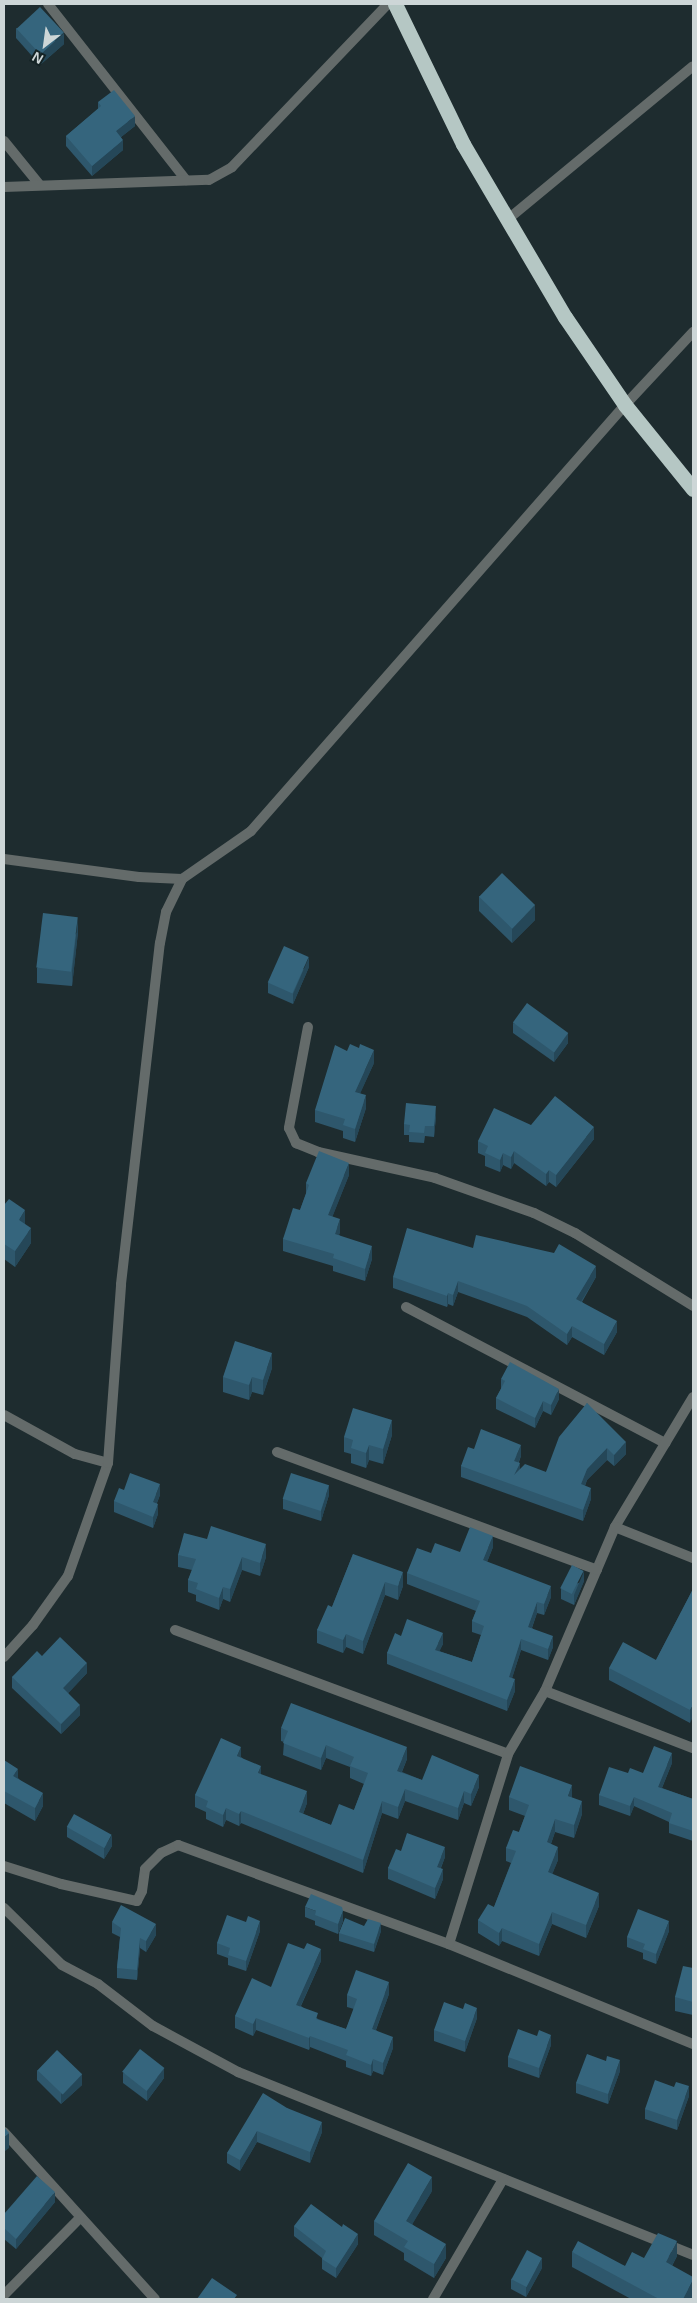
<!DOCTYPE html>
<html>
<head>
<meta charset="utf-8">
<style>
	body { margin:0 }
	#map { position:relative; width:697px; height:2303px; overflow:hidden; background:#1e2c2f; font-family:Helvetica,sans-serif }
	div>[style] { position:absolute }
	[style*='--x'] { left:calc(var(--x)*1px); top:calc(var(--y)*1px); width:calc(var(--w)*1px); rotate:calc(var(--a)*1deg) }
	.street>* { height:10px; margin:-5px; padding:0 5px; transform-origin:5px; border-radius:5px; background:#646b6a }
	.highway>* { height:15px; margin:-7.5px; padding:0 7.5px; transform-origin:7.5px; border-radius:7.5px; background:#b5c7c4 }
	.wall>* { inset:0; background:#2e576c }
	.shaded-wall>* { inset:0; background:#254758 }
	.building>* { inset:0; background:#35657d; transform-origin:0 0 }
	span { translate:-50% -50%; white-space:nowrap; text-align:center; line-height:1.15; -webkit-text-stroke:4.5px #142325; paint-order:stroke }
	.frame { position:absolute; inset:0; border:5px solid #cdd6d7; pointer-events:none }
	.north { position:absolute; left:20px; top:20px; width:50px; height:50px; -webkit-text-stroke:4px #142325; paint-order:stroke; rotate:210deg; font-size:14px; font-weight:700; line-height:20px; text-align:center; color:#cdd6d7 }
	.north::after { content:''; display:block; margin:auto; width:18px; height:22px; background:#cdd6d7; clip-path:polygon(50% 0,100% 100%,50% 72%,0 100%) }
</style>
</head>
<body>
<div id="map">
	<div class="street">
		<div style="--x:48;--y:4;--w:224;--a:51.9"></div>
		<div style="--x:4;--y:141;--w:55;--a:50.9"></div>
		<div style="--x:4;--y:187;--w:205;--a:-2"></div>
		<div style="--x:209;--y:180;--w:26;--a:-29"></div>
		<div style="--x:232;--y:167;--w:226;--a:-46.3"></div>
		<div style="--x:507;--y:220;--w:241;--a:-39.6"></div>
		<div style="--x:4;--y:859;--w:136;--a:7.6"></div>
		<div style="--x:139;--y:877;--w:43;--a:2.7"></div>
		<div style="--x:182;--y:879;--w:84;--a:-34.8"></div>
		<div style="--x:251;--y:831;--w:567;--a:-48.72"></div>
		<div style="--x:625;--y:405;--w:100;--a:-47"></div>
		<div style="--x:308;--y:1027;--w:103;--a:100.7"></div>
		<div style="--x:289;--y:1128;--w:17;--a:65"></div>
		<div style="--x:296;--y:1143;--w:24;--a:22"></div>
		<div style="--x:318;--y:1152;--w:120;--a:12.5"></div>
		<div style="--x:435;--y:1178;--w:105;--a:19.5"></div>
		<div style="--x:534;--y:1213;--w:46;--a:26"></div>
		<div style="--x:575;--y:1233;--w:139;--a:31.7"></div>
		<div style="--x:406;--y:1307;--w:293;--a:27.7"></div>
		<div style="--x:693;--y:1397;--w:152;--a:121"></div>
		<div style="--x:615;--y:1527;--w:178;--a:113.1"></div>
		<div style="--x:545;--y:1691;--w:159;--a:21.1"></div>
		<div style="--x:4;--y:1415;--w:81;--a:28.8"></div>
		<div style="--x:75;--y:1454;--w:34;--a:15"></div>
		<div style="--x:277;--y:1452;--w:341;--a:20.2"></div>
		<div style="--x:615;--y:1527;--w:84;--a:21.7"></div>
		<div style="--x:175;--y:1630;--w:355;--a:20.4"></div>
		<div style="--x:4;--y:1657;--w:43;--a:-47.8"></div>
		<div style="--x:33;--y:1625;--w:60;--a:-54.5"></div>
		<div style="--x:68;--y:1576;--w:120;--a:-70.5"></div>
		<div style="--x:108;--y:1463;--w:179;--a:-85.8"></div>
		<div style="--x:121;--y:1284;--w:343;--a:-83.5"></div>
		<div style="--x:160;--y:943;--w:32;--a:-79"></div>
		<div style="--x:166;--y:912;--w:37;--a:-64"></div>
		<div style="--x:4;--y:1866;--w:60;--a:17.5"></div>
		<div style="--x:61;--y:1884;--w:78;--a:12.6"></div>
		<div style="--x:137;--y:1901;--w:11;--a:-63"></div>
		<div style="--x:142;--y:1891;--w:22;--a:-82"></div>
		<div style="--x:145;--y:1869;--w:23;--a:-45"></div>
		<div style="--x:161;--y:1853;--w:19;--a:-25"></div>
		<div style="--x:178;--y:1845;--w:289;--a:20.1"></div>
		<div style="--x:449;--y:1944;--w:264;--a:22.3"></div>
		<div style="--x:4;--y:1908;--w:81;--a:44.5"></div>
		<div style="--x:62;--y:1965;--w:41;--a:27.8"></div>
		<div style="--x:98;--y:1984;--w:69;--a:37.4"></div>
		<div style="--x:153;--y:2026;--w:97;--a:28.4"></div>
		<div style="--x:238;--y:2072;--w:490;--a:21.9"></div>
		<div style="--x:449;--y:1944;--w:199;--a:-72.7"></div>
		<div style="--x:508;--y:1754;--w:73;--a:-59.6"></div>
		<div style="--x:4;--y:2132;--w:225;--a:47.9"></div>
		<div style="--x:4;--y:2295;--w:107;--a:-45.4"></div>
		<div style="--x:433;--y:2299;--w:139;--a:-59.7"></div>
	</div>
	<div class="highway">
		<div style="--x:395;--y:4;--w:156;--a:64.1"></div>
		<div style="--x:463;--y:144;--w:201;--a:59.5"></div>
		<div style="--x:565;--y:317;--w:107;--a:55.7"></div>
		<div style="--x:625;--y:405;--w:108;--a:51"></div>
	</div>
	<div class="wall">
		<div style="clip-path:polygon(16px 28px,64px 44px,40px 65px,16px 38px)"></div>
		<div style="clip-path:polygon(98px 102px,135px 126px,121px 137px,123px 150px,92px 176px,66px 146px,66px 136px,98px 109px)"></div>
		<div style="clip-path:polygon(479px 896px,535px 920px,512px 943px,479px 911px)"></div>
		<div style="clip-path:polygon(78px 932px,72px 986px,37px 983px,37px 968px)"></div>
		<div style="clip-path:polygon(309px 967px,293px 1004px,268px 993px,268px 983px)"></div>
		<div style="clip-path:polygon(513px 1023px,568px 1043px,554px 1062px,513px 1033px)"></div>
		<div style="clip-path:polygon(374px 1063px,360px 1093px,366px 1108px,355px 1142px,343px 1138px,343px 1131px,315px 1122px,315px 1110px)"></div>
		<div style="clip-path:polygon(436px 1116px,434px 1137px,425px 1136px,424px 1143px,409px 1142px,409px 1135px,404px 1135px,404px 1124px)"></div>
		<div style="clip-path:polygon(531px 1125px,594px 1139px,556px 1187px,549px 1182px,546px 1186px,514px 1163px,511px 1169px,503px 1165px,500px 1172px,485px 1166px,485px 1156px,478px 1153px,478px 1141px)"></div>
		<div style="clip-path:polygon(349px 1175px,332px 1217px,340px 1232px,339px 1235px,372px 1259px,365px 1281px,333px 1271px,333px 1266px,283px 1251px,283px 1239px,300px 1210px,306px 1194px,306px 1183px)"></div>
		<div style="clip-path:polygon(4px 1205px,25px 1224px,31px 1243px,15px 1267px,4px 1259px)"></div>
		<div style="clip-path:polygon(473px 1248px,596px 1277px,582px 1302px,617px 1332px,604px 1355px,572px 1337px,567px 1345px,527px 1317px,458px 1292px,453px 1306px,448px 1304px,447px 1307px,393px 1288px,393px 1277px)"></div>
		<div style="clip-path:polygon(272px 1368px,263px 1395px,252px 1392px,249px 1400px,223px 1392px,223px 1377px)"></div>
		<div style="clip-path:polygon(501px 1379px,559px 1399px,551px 1415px,543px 1411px,535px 1428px,496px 1409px,496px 1398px,501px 1389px)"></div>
		<div style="clip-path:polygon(587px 1403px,626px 1454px,614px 1466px,607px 1460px,587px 1480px,585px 1486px,591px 1499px,583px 1521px,461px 1477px,461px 1466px,474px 1449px,521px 1456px,519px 1462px,520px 1469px,546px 1472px)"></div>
		<div style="clip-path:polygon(392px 1435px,383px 1464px,369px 1460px,366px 1468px,351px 1463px,351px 1454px,344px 1452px,344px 1437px)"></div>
		<div style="clip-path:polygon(124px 1490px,160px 1495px,157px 1503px,158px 1514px,153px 1528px,114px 1512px,114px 1501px)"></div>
		<div style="clip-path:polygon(329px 1495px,321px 1521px,283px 1509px,283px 1499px)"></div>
		<div style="clip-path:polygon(493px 1547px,487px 1562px,551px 1597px,544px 1615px,537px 1613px,532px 1628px,553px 1647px,548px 1660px,521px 1650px,512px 1678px,515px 1691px,507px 1711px,387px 1664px,387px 1653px,401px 1636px,443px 1644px,439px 1651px,472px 1662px,481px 1635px,472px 1632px,472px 1621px,476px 1611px,407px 1584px,407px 1573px,431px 1553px,460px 1552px)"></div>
		<div style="clip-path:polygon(353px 1554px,403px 1586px,398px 1600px,385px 1595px,363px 1654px,346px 1647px,343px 1653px,317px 1643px,317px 1630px,332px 1607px)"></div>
		<div style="clip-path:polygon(178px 1555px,266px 1557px,260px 1576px,242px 1570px,230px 1602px,223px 1599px,219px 1610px,196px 1601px,196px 1595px,188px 1592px,188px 1580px,192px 1570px,178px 1567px)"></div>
		<div style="clip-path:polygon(584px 1581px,574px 1605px,561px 1599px,561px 1589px)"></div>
		<div style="clip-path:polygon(693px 1589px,690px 1723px,609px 1680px,609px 1668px,656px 1660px)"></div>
		<div style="clip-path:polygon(42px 1656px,87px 1673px,68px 1693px,80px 1715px,61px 1734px,12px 1688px,12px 1677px)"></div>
		<div style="clip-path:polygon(281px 1728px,407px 1759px,402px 1772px,422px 1780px,479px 1787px,471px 1806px,464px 1803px,458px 1820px,405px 1801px,398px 1819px,382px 1813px,363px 1873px,241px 1823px,239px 1826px,226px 1820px,223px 1827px,206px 1819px,206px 1812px,195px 1807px,195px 1795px,241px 1757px,261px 1775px,307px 1803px,303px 1814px,331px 1825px,354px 1810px,364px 1784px,350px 1778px,350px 1767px,326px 1758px,321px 1770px,283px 1755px,284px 1742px,281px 1741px)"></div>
		<div style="clip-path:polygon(4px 1760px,18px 1778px,43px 1806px,35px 1821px,4px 1803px)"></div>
		<div style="clip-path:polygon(672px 1763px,662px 1788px,693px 1799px,693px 1841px,669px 1833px,669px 1822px,634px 1806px,630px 1816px,599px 1805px,599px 1795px,628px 1773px,643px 1773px)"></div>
		<div style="clip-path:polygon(509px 1797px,572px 1798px,582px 1814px,574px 1838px,555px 1832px,551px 1844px,558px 1860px,552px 1874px,599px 1906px,586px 1938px,552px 1924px,539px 1956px,502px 1941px,499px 1946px,478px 1933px,478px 1920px,494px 1907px,511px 1863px,506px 1861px,506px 1848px,519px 1832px,525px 1816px,509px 1810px)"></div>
		<div style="clip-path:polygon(67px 1827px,112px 1846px,104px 1859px,67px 1837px)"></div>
		<div style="clip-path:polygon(401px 1851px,445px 1857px,441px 1868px,443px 1879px,435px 1899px,388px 1879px,388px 1868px)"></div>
		<div style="clip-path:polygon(305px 1907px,343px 1921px,338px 1934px,315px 1925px,315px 1921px,305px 1917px)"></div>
		<div style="clip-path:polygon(112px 1922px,156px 1935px,146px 1952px,140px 1948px,137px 1980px,117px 1978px,117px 1968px,120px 1937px,112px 1933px)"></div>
		<div style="clip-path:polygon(364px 1926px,381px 1931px,374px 1952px,339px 1941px,339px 1933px)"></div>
		<div style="clip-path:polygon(260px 1931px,246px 1971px,228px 1965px,228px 1958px,217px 1954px,217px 1943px)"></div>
		<div style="clip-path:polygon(669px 1931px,656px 1964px,643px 1959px,643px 1953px,627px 1947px,627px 1937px)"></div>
		<div style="clip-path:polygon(321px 1961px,301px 2006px,318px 2019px,346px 2029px,354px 2009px,347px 2007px,347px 1995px,389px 1994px,376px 2030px,393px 2048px,383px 2075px,373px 2071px,371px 2076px,346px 2067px,346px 2061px,310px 2047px,309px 2050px,256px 2030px,253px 2036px,235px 2028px,235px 2016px,271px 1987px)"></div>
		<div style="clip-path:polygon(693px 1968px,693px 2015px,675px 2011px,675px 1997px)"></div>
		<div style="clip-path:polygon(463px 2009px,477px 2018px,465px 2052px,434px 2041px,434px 2030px)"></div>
		<div style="clip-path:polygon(551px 2045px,539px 2078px,508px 2067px,508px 2057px)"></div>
		<div style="clip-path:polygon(37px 2070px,82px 2085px,61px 2104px,37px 2080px)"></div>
		<div style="clip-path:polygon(620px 2071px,608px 2104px,576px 2093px,576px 2083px)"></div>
		<div style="clip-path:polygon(123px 2073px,164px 2078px,147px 2101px,123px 2083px)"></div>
		<div style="clip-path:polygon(689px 2096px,677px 2130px,645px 2119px,645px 2109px)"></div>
		<div style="clip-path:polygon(287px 2108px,322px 2132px,310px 2163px,257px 2142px,240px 2171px,227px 2163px,227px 2153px)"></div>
		<div style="clip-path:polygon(432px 2191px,412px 2224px,446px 2258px,434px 2278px,404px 2260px,404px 2253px,374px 2235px,374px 2221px)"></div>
		<div style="clip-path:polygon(55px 2202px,16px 2249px,4px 2239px,4px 2214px)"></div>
		<div style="clip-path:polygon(294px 2226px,342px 2227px,358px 2244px,336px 2278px,322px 2269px,322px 2258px,294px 2236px)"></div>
		<div style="clip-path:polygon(572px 2252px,625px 2266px,644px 2258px,677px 2256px,672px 2266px,693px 2295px,691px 2299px,631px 2299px,572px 2267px)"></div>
		<div style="clip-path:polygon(542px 2268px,526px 2297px,511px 2289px,511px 2279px)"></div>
	</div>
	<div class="shaded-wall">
		<div style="clip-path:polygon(64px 33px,64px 44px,40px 65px,40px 55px)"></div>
		<div style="clip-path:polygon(135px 116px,135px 126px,116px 141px,116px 131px)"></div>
		<div style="clip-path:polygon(123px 140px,123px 150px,92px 176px,92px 166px)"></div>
		<div style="clip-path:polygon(535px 905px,535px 920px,512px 943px,512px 928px)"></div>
		<div style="clip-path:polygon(78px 917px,78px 932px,72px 986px,72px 971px)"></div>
		<div style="clip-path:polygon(309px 957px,309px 967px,293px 1004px,293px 994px)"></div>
		<div style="clip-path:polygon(568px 1033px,568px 1043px,554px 1062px,554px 1052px)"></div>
		<div style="clip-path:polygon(374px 1050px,374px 1063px,355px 1105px,355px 1092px)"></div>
		<div style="clip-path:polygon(366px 1095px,366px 1108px,355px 1142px,355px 1129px)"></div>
		<div style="clip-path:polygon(436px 1106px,436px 1116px,434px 1137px,434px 1126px)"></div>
		<div style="clip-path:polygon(594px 1127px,594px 1139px,556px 1187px,556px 1175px)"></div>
		<div style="clip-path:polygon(514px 1151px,514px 1163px,511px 1169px,511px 1157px)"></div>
		<div style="clip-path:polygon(503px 1153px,503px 1165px,500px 1172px,500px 1160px)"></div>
		<div style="clip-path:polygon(349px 1163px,349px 1175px,328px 1228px,328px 1215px)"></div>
		<div style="clip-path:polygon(549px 1170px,549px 1182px,546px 1186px,546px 1174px)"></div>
		<div style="clip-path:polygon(25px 1210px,25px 1225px,19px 1220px)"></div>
		<div style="clip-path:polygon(340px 1219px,340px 1232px,335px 1246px,335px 1234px)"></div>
		<div style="clip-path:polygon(31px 1228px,31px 1243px,15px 1267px,15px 1251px)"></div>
		<div style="clip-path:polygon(372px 1246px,372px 1259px,365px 1281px,365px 1269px)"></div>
		<div style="clip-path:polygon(596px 1266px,596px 1277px,576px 1310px,576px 1299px)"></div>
		<div style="clip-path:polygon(458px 1281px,458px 1292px,453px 1306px,453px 1295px)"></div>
		<div style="clip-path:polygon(448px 1293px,448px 1304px,447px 1307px,447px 1296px)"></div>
		<div style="clip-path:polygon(617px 1321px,617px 1332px,604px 1355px,604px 1344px)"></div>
		<div style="clip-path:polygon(572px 1326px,572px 1337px,567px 1345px,567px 1334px)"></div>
		<div style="clip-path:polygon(272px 1353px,272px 1368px,263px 1395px,263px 1380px)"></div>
		<div style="clip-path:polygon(252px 1377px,252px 1392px,249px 1400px,249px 1385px)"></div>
		<div style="clip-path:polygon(559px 1389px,559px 1399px,551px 1415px,551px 1405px)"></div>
		<div style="clip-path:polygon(543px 1401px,543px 1411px,535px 1428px,535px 1418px)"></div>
		<div style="clip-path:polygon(392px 1420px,392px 1435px,383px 1464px,383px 1449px)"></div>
		<div style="clip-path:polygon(626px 1442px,626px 1454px,614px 1466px,614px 1455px)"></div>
		<div style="clip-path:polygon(369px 1445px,369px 1460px,366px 1468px,366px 1453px)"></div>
		<div style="clip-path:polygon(521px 1445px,521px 1456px,514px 1472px,514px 1461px)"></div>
		<div style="clip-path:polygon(607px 1448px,607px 1460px,587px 1480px,581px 1496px,581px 1484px,587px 1469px)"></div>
		<div style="clip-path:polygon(520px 1463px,520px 1474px,514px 1475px)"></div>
		<div style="clip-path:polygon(160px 1484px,160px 1495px,153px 1512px,153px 1502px)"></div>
		<div style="clip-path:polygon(329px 1485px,329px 1495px,321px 1521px,321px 1511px)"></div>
		<div style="clip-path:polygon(591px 1488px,591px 1499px,583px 1521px,583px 1510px)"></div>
		<div style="clip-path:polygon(158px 1504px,158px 1514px,153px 1528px,153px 1517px)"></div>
		<div style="clip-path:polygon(493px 1536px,493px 1547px,483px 1572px,483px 1560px)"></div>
		<div style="clip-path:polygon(266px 1544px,266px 1557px,260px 1576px,260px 1563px)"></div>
		<div style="clip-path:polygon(242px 1557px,242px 1570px,230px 1602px,230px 1589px)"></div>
		<div style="clip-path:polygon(584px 1571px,584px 1581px,574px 1605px,574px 1595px)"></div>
		<div style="clip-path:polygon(403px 1572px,403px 1586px,398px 1600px,398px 1586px)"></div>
		<div style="clip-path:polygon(385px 1582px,385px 1595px,363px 1654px,363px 1641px)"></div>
		<div style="clip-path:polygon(551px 1586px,551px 1597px,544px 1615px,544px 1604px)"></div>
		<div style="clip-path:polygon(223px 1587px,223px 1599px,219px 1610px,219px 1598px)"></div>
		<div style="clip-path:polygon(537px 1602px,537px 1613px,528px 1638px,528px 1627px)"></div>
		<div style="clip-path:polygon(443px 1633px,443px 1644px,435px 1661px,435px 1650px)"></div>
		<div style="clip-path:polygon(346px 1634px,346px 1647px,343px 1653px,343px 1640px)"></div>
		<div style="clip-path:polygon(553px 1636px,553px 1647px,548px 1660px,548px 1649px)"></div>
		<div style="clip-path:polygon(521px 1639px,521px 1650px,509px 1688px,509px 1677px)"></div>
		<div style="clip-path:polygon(87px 1663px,87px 1673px,63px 1699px,63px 1688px)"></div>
		<div style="clip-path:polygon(515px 1679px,515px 1691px,507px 1711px,507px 1700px)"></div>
		<div style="clip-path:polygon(80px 1705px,80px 1715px,61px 1734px,61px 1724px)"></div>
		<div style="clip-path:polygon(693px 1705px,693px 1717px,690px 1723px,690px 1710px)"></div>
		<div style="clip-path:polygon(326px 1745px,326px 1758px,321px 1770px,321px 1758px)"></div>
		<div style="clip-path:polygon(241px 1747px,241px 1760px,237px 1756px)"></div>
		<div style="clip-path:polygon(407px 1747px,407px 1759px,397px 1783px,397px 1771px)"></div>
		<div style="clip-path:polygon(672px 1753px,672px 1763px,658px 1797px,658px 1787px)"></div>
		<div style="clip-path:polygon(261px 1766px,261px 1779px,258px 1773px)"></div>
		<div style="clip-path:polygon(18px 1769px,18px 1781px,13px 1776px)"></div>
		<div style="clip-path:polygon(479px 1775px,479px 1787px,471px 1806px,471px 1794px)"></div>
		<div style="clip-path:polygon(572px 1785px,572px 1798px,568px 1796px)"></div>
		<div style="clip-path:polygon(405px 1789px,405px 1801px,398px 1819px,398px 1807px)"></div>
		<div style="clip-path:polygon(307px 1791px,307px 1803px,299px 1825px,299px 1812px)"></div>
		<div style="clip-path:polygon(464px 1791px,464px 1803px,458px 1820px,458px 1808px)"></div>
		<div style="clip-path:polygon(43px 1793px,43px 1806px,35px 1821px,35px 1808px)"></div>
		<div style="clip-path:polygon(634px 1797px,634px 1806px,630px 1816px,630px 1806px)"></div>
		<div style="clip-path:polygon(382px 1801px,382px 1813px,363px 1873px,363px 1860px)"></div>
		<div style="clip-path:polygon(582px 1801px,582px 1814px,574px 1838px,574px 1825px)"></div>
		<div style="clip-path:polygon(226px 1808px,226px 1820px,223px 1827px,223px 1815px)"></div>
		<div style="clip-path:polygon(241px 1811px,241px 1823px,239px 1826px,239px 1814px)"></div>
		<div style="clip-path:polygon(555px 1819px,555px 1832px,547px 1855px,547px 1842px)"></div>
		<div style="clip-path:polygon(112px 1835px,112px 1846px,104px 1859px,104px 1848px)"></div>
		<div style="clip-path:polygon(445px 1847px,445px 1857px,437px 1877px,437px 1867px)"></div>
		<div style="clip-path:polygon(558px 1847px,558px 1860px,548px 1885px,548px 1872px)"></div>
		<div style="clip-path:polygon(443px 1869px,443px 1879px,435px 1899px,435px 1888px)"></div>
		<div style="clip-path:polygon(599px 1893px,599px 1906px,586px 1938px,586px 1925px)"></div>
		<div style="clip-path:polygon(343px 1911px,343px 1921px,338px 1934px,338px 1924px)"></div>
		<div style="clip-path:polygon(552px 1912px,552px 1924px,539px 1956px,539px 1944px)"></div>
		<div style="clip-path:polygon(260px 1921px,260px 1931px,246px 1971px,246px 1961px)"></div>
		<div style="clip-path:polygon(669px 1921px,669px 1931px,656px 1964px,656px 1954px)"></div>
		<div style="clip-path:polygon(381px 1923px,381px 1931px,374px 1952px,374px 1944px)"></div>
		<div style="clip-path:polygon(156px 1924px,156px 1935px,146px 1952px,146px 1941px)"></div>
		<div style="clip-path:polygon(502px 1928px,502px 1941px,499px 1946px,499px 1933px)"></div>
		<div style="clip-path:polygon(140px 1938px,140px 1948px,137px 1980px,137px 1970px)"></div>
		<div style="clip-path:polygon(321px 1949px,321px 1961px,296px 2016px,296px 2005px)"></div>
		<div style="clip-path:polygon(389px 1982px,389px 1994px,372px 2040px,372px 2029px)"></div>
		<div style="clip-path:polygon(477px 2008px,477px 2018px,465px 2052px,465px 2041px)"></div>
		<div style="clip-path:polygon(256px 2018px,256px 2030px,253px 2036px,253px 2024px)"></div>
		<div style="clip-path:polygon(551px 2035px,551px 2045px,539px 2078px,539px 2068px)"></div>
		<div style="clip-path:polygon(310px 2036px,310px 2047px,309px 2050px,309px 2038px)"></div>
		<div style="clip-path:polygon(393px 2037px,393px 2048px,383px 2075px,383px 2063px)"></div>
		<div style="clip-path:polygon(373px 2059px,373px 2071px,371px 2076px,371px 2065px)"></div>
		<div style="clip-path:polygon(620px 2060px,620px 2071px,608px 2104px,608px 2094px)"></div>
		<div style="clip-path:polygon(164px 2068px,164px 2078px,147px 2101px,147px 2091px)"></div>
		<div style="clip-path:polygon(82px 2074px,82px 2085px,61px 2104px,61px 2094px)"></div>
		<div style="clip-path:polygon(689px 2086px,689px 2096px,677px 2130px,677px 2120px)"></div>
		<div style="clip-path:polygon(322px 2122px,322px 2132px,310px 2163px,310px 2152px)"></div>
		<div style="clip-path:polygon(257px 2131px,257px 2142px,240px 2171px,240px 2160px)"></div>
		<div style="clip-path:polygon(9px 2133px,9px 2148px,4px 2152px,4px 2137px)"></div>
		<div style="clip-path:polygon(432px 2177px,432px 2191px,406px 2235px,406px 2221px)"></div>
		<div style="clip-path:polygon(55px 2192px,55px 2202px,16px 2249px,16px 2239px)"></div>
		<div style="clip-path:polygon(358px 2234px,358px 2244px,336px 2278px,336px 2268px)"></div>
		<div style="clip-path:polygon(677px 2241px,677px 2256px,666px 2277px,666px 2262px)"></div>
		<div style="clip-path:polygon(446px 2244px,446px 2258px,434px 2278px,434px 2264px)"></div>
		<div style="clip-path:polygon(542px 2258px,542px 2268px,526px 2297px,526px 2287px)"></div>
		<div style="clip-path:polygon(693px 2280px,693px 2295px,691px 2299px,683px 2299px)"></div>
	</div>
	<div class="building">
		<div style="left:40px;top:7px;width:35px;height:32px;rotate:47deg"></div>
		<div style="clip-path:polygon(114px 90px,135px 116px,116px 131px,123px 140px,92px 166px,66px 136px,101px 106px,98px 102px)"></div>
		<div style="left:502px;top:873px;width:46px;height:33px;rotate:44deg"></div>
		<div style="left:43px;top:913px;width:35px;height:55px;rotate:7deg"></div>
		<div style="left:284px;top:946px;width:27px;height:40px;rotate:24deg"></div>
		<div style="left:527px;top:1003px;width:51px;height:24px;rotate:36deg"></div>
		<div style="clip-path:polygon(350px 1044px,359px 1048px,360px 1044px,374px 1050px,355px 1092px,366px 1095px,355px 1129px,343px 1125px,345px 1119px,315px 1110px,335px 1045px,347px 1051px)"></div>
		<div style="clip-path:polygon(555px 1096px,594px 1127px,556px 1175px,549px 1170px,546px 1174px,514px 1151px,511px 1157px,503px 1153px,500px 1160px,485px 1153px,488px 1146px,478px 1141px,494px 1108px,531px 1125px)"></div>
		<div style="clip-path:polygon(406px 1103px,436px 1106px,434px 1126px,425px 1126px,424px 1133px,409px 1132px,410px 1125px,404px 1124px)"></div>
		<div style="clip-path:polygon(319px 1151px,349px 1163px,328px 1215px,340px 1219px,335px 1234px,372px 1246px,365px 1269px,333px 1258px,334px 1254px,283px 1239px,293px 1208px,300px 1210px,309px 1185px,306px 1183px)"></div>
		<div style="clip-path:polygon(9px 1199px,25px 1210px,19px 1220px,31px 1228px,15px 1251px,4px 1244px,4px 1205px)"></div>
		<div style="clip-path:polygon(407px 1228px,473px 1248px,476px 1235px,554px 1253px,559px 1244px,596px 1266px,576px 1299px,617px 1321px,604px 1344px,572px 1326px,567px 1334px,527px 1306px,458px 1281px,453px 1295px,448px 1293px,447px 1296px,393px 1277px)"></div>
		<div style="clip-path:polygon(235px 1341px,272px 1353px,263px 1380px,252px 1377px,249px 1385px,223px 1377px)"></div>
		<div style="clip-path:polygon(510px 1362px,559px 1389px,551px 1405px,543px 1401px,535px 1418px,496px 1398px,505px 1381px,501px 1379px)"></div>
		<div style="clip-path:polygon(587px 1403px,626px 1442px,614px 1455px,607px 1448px,587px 1469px,581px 1484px,591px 1488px,583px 1510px,461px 1466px,468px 1447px,474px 1449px,481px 1429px,521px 1445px,514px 1461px,520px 1463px,514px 1475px,525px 1464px,546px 1472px,559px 1437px)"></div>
		<div style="clip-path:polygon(353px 1408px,392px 1420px,383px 1449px,369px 1445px,366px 1453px,351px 1448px,353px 1440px,344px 1437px)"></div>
		<div style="clip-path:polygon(130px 1473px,160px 1484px,153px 1502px,158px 1504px,153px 1517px,114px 1501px,119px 1488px,124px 1490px)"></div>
		<div style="left:291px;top:1473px;width:40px;height:27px;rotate:18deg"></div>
		<div style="clip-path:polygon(211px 1526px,266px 1544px,260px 1563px,242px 1557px,230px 1589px,223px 1587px,219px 1598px,196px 1589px,198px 1583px,188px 1580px,196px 1559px,178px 1555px,184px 1533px,207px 1539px)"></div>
		<div style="clip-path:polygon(470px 1527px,493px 1536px,483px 1560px,551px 1586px,544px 1604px,537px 1602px,528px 1627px,553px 1636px,548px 1649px,521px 1639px,509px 1677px,515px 1679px,507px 1700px,387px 1653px,395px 1633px,401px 1636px,407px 1619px,443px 1633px,435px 1650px,472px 1662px,484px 1626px,472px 1621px,480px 1601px,407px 1573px,417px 1548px,431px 1553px,435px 1543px,460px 1552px)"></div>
		<div style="clip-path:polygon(353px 1554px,403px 1572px,398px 1586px,385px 1582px,363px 1641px,346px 1634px,343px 1640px,317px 1630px,328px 1605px,332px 1607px)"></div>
		<div style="left:572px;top:1565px;width:13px;height:26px;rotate:27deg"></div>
		<div style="clip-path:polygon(693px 1589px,693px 1705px,690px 1710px,609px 1668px,623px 1642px,656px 1660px)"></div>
		<div style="clip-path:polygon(60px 1637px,87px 1663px,63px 1688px,80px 1705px,61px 1724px,12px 1677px,37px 1651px,42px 1656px)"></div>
		<div style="clip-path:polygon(291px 1703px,407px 1747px,397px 1771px,422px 1780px,432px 1755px,479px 1775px,471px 1794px,464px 1791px,458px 1808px,405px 1789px,398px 1807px,382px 1801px,363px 1860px,241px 1811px,239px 1814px,226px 1808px,223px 1815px,206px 1807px,208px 1801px,195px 1795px,221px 1738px,241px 1747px,237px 1756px,261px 1766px,258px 1773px,307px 1791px,299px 1812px,331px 1825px,339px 1804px,354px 1810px,368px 1773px,350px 1766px,354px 1757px,326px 1745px,321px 1758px,283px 1743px,288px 1731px,281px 1728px)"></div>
		<div style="clip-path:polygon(654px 1746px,672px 1753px,658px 1787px,693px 1799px,693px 1831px,669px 1823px,672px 1813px,634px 1797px,630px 1806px,599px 1795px,609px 1767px,628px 1773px,630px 1768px,643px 1773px)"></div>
		<div style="clip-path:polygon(4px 1760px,18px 1769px,13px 1776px,43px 1793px,35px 1808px,4px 1791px)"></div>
		<div style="clip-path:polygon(520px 1766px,572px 1785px,568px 1796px,582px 1801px,574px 1825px,555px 1819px,547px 1842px,558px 1847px,548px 1872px,599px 1893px,586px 1925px,552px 1912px,539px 1944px,502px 1928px,499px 1933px,478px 1920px,488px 1904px,494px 1907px,516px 1851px,506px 1848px,513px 1830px,519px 1832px,529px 1805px,509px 1797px)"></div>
		<div style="left:74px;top:1814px;width:43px;height:15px;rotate:29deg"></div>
		<div style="clip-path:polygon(407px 1833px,445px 1847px,437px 1867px,443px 1869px,435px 1888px,388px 1868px,396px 1849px,401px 1851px)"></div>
		<div style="clip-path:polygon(311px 1894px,342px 1907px,343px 1911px,338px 1924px,315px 1915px,316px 1911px,305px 1907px)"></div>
		<div style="clip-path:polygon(121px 1905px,156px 1924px,146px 1941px,140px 1938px,137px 1970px,117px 1968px,121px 1928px,112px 1922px)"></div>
		<div style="clip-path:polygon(638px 1909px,669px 1921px,656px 1954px,643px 1949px,645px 1944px,627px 1937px)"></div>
		<div style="clip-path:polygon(227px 1915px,246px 1922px,248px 1916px,260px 1921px,246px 1961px,228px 1955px,230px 1948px,217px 1943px)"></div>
		<div style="clip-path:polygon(345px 1918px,364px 1926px,368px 1919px,381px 1923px,374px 1944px,339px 1933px)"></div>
		<div style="clip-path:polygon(288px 1943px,304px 1949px,307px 1943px,321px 1949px,296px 2005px,318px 2013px,316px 2019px,346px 2029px,357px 1999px,347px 1995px,356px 1970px,389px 1982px,372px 2029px,393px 2037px,383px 2063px,373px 2059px,371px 2065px,346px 2055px,348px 2050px,310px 2036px,309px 2038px,256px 2018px,253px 2024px,235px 2016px,252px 1978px,271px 1987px)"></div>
		<div style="clip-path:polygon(683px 1966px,693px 1968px,693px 2002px,675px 1997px)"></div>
		<div style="clip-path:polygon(444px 2002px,463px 2009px,465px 2003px,477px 2008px,465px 2041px,434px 2030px)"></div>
		<div style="clip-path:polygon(518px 2029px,537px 2036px,539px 2030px,551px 2035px,539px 2068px,508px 2057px)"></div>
		<div style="left:140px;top:2049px;width:31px;height:29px;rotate:38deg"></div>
		<div style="left:57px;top:2050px;width:35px;height:28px;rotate:44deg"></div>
		<div style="clip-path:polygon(587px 2054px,606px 2061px,607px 2056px,620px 2060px,608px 2094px,576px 2083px)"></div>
		<div style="clip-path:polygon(655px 2080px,674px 2087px,676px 2082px,689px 2086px,677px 2120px,645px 2109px)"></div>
		<div style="clip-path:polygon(263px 2093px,287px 2108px,322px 2122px,310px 2152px,257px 2131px,240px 2160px,227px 2153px)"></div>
		<div style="clip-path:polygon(4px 2127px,9px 2133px,4px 2137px)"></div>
		<div style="clip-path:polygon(408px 2163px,432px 2177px,406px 2221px,446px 2244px,434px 2264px,404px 2247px,408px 2241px,374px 2221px)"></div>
		<div style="clip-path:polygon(37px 2176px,55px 2192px,16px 2239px,4px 2228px,4px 2214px)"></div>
		<div style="clip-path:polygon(311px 2204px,342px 2227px,343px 2224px,358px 2234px,336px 2268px,322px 2259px,326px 2251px,294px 2226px)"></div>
		<div style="clip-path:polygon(658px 2233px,677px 2241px,666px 2262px,693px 2277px,693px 2280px,683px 2299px,659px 2299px,572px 2252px,578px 2241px,625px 2266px,632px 2252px,644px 2258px)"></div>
		<div style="left:527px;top:2250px;width:17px;height:33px;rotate:28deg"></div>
		<div style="clip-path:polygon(212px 2278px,237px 2295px,234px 2299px,197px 2299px)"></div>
	</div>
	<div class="frame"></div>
	<div class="north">N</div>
</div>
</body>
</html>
